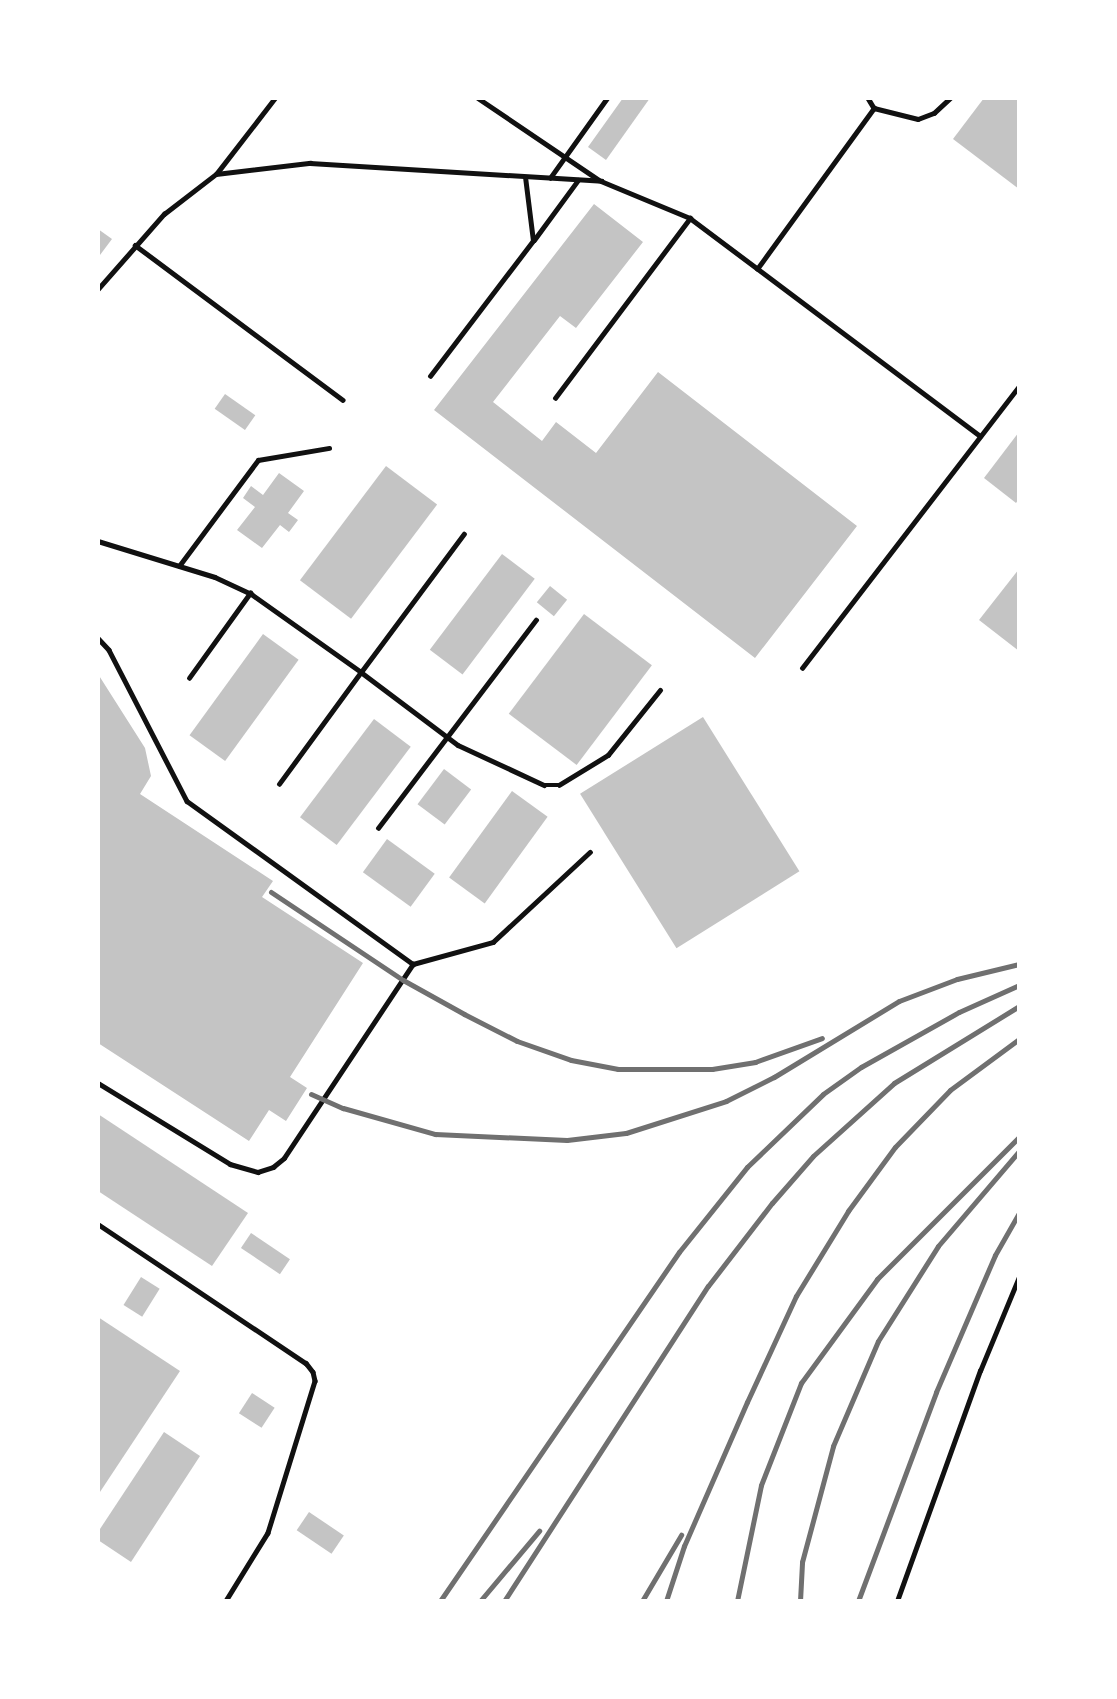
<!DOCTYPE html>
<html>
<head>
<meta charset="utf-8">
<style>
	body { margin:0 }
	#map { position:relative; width:1117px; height:1699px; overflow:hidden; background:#fff; font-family:Spectral,serif }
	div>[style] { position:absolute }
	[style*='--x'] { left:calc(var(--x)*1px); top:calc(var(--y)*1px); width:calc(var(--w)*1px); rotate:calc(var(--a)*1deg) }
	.building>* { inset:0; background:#c4c4c4; transform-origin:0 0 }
	.service>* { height:4.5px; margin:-2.25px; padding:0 2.25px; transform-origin:2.25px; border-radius:2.25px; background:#111 }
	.rail>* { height:5px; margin:-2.5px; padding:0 2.5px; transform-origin:2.5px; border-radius:2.5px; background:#707070 }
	span { translate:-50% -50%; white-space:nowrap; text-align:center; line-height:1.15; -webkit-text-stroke:7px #fff; paint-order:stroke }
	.frame { position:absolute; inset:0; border:100px solid #fff; pointer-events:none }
</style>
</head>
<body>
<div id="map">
	<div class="building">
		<div style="clip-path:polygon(623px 98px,650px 98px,606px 160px,588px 147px)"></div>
		<div style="clip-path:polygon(984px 98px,1019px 98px,1019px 189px,953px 139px)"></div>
		<div style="clip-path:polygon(594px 204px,643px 242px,576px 328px,560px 316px,493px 402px,542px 441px,556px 422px,596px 453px,658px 372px,857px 526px,755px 658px,434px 410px)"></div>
		<div style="clip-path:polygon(98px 229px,112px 239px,100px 255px,98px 254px)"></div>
		<div style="left:225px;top:394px;width:37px;height:18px;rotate:35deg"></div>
		<div style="clip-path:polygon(1019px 432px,1019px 499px,1016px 503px,984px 478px)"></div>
		<div style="left:386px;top:466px;width:64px;height:143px;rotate:37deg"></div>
		<div style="clip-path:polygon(279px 473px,304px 491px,288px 513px,298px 520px,289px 532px,280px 525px,262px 548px,237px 530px,255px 507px,243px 498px,251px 486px,263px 495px)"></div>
		<div style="left:502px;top:554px;width:41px;height:120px;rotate:37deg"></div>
		<div style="clip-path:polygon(1019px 569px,1019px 651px,979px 620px)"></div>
		<div style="left:550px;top:586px;width:22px;height:21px;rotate:39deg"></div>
		<div style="left:584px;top:614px;width:85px;height:125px;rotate:37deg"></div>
		<div style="left:263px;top:634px;width:44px;height:125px;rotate:36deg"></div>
		<div style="clip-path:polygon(98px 674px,145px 748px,151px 776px,140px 794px,273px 881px,262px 897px,363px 963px,290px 1077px,307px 1088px,286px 1121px,269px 1110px,249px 1141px,98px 1043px)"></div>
		<div style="left:703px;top:717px;width:182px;height:145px;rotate:58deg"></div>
		<div style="left:374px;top:719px;width:46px;height:123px;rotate:37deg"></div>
		<div style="left:444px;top:769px;width:34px;height:44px;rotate:37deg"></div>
		<div style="left:512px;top:791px;width:44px;height:107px;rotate:36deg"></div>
		<div style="left:387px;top:839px;width:59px;height:41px;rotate:36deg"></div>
		<div style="clip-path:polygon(98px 1114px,248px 1213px,212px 1266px,98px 1191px)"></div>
		<div style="left:251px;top:1233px;width:47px;height:18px;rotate:34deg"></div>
		<div style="left:141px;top:1277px;width:22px;height:33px;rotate:32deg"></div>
		<div style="clip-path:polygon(98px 1317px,180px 1371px,98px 1495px)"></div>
		<div style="left:252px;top:1393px;width:27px;height:24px;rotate:33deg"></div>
		<div style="clip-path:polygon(164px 1432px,200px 1456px,131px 1562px,98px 1540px,98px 1532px)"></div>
		<div style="left:309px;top:1512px;width:42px;height:22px;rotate:34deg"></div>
	</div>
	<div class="service">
		<div style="--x:478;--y:98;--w:146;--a:34.1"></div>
		<div style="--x:868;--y:98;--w:12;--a:59"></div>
		<div style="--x:874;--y:108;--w:45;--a:14"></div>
		<div style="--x:918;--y:119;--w:17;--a:-21"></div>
		<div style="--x:934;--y:113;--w:22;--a:-43"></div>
		<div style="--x:217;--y:173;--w:95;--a:-52.3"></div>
		<div style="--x:550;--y:178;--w:98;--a:-54.5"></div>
		<div style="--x:534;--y:240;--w:74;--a:-53.7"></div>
		<div style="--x:135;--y:245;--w:259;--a:36.7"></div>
		<div style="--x:757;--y:269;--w:199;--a:-54"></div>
		<div style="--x:98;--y:289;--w:100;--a:-48.7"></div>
		<div style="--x:164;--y:214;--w:66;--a:-37.6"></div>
		<div style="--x:216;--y:174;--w:95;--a:-6.7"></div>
		<div style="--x:310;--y:163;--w:292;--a:3.5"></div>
		<div style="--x:601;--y:181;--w:96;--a:22.6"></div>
		<div style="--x:690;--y:218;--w:363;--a:36.9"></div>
		<div style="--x:430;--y:376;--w:170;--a:-52.7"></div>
		<div style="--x:533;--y:241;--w:64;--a:-97.1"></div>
		<div style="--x:555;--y:398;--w:225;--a:-53.1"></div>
		<div style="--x:98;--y:541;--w:122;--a:17.1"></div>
		<div style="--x:215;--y:577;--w:38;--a:25"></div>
		<div style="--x:250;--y:593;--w:136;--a:35.4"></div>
		<div style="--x:361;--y:672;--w:172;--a:-53.3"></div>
		<div style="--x:179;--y:566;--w:132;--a:-53.3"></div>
		<div style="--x:258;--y:460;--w:72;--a:-9.6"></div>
		<div style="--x:98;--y:638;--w:16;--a:47"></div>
		<div style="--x:109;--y:650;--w:170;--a:62.7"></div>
		<div style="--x:187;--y:801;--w:279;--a:35.8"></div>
		<div style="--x:802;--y:668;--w:356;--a:-52.4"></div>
		<div style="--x:189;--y:678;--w:105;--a:-54.3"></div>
		<div style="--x:279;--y:784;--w:139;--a:-53.8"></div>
		<div style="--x:361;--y:672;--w:121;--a:37"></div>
		<div style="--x:458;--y:745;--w:95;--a:24.9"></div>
		<div style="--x:544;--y:785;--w:15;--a:0"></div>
		<div style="--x:559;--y:785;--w:57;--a:-31.5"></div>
		<div style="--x:608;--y:755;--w:83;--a:-51.3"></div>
		<div style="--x:378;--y:828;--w:261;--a:-52.8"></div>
		<div style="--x:98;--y:1083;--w:155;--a:31.5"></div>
		<div style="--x:230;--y:1164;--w:29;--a:16"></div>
		<div style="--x:258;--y:1172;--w:16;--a:-18"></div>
		<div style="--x:273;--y:1167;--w:14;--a:-39"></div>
		<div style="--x:284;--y:1158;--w:233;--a:-56.4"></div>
		<div style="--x:413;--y:964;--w:83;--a:-15.4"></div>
		<div style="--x:493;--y:942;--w:132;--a:-42.9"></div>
		<div style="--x:98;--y:1224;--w:250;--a:33.8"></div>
		<div style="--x:306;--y:1363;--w:11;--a:52"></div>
		<div style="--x:313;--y:1372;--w:9;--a:77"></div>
		<div style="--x:315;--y:1381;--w:159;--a:107.2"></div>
		<div style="--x:268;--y:1533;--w:80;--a:121.7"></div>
		<div style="--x:897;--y:1601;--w:245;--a:-70.2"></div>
		<div style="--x:980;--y:1371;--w:102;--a:-67.5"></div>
	</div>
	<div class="rail">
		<div style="--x:271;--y:892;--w:159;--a:33.7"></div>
		<div style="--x:403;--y:980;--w:70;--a:29.1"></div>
		<div style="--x:464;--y:1014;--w:59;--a:27"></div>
		<div style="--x:517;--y:1041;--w:57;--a:19.4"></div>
		<div style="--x:571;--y:1060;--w:48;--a:10.8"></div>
		<div style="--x:618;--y:1069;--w:94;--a:0"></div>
		<div style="--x:712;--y:1069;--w:44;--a:-9.2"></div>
		<div style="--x:755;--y:1062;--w:71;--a:-19.7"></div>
		<div style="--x:311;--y:1094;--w:35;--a:24"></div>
		<div style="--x:343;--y:1108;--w:96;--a:15.8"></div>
		<div style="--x:435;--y:1134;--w:132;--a:2.6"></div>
		<div style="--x:567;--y:1140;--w:59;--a:-6.8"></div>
		<div style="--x:626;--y:1133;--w:105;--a:-17.7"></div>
		<div style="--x:726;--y:1101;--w:54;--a:-26.6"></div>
		<div style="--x:774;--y:1077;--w:146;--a:-31.3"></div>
		<div style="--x:899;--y:1001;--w:62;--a:-20.8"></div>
		<div style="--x:957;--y:979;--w:64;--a:-13.6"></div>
		<div style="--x:440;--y:1601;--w:423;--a:-55.6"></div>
		<div style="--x:679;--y:1252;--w:109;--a:-51.3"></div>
		<div style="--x:747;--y:1167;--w:105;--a:-43.8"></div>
		<div style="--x:823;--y:1094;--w:47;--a:-35.4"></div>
		<div style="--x:861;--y:1067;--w:112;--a:-29.3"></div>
		<div style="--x:959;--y:1012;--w:66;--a:-24.2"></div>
		<div style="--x:480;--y:1601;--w:92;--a:-49.9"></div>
		<div style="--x:504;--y:1601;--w:375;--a:-57.1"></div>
		<div style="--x:708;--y:1286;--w:105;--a:-52.4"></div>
		<div style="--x:772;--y:1203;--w:62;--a:-48.9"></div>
		<div style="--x:813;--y:1156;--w:109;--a:-42"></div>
		<div style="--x:894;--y:1083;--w:147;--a:-31.6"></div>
		<div style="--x:642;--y:1601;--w:77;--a:-59.4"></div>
		<div style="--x:666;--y:1601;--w:58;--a:-71.9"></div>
		<div style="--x:684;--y:1546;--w:157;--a:-66.4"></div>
		<div style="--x:747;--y:1402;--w:117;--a:-65.2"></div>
		<div style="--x:796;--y:1296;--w:100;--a:-58.5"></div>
		<div style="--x:848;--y:1211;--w:79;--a:-53.7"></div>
		<div style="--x:895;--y:1147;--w:79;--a:-46"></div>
		<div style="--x:950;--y:1090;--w:86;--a:-36.5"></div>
		<div style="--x:737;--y:1601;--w:118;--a:-78.3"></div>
		<div style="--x:761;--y:1485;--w:110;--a:-68.6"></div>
		<div style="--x:801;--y:1383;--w:129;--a:-53.8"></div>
		<div style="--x:877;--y:1279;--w:201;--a:-45"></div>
		<div style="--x:800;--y:1601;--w:39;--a:-87"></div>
		<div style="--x:802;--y:1562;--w:120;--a:-75"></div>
		<div style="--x:833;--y:1446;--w:114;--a:-66.8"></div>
		<div style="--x:878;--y:1341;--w:112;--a:-57.7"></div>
		<div style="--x:938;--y:1246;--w:125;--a:-49.5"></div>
		<div style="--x:858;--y:1601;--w:223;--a:-69.5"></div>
		<div style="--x:936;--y:1392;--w:149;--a:-66.7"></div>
		<div style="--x:995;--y:1255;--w:48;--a:-60.3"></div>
	</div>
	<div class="frame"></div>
</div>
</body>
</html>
